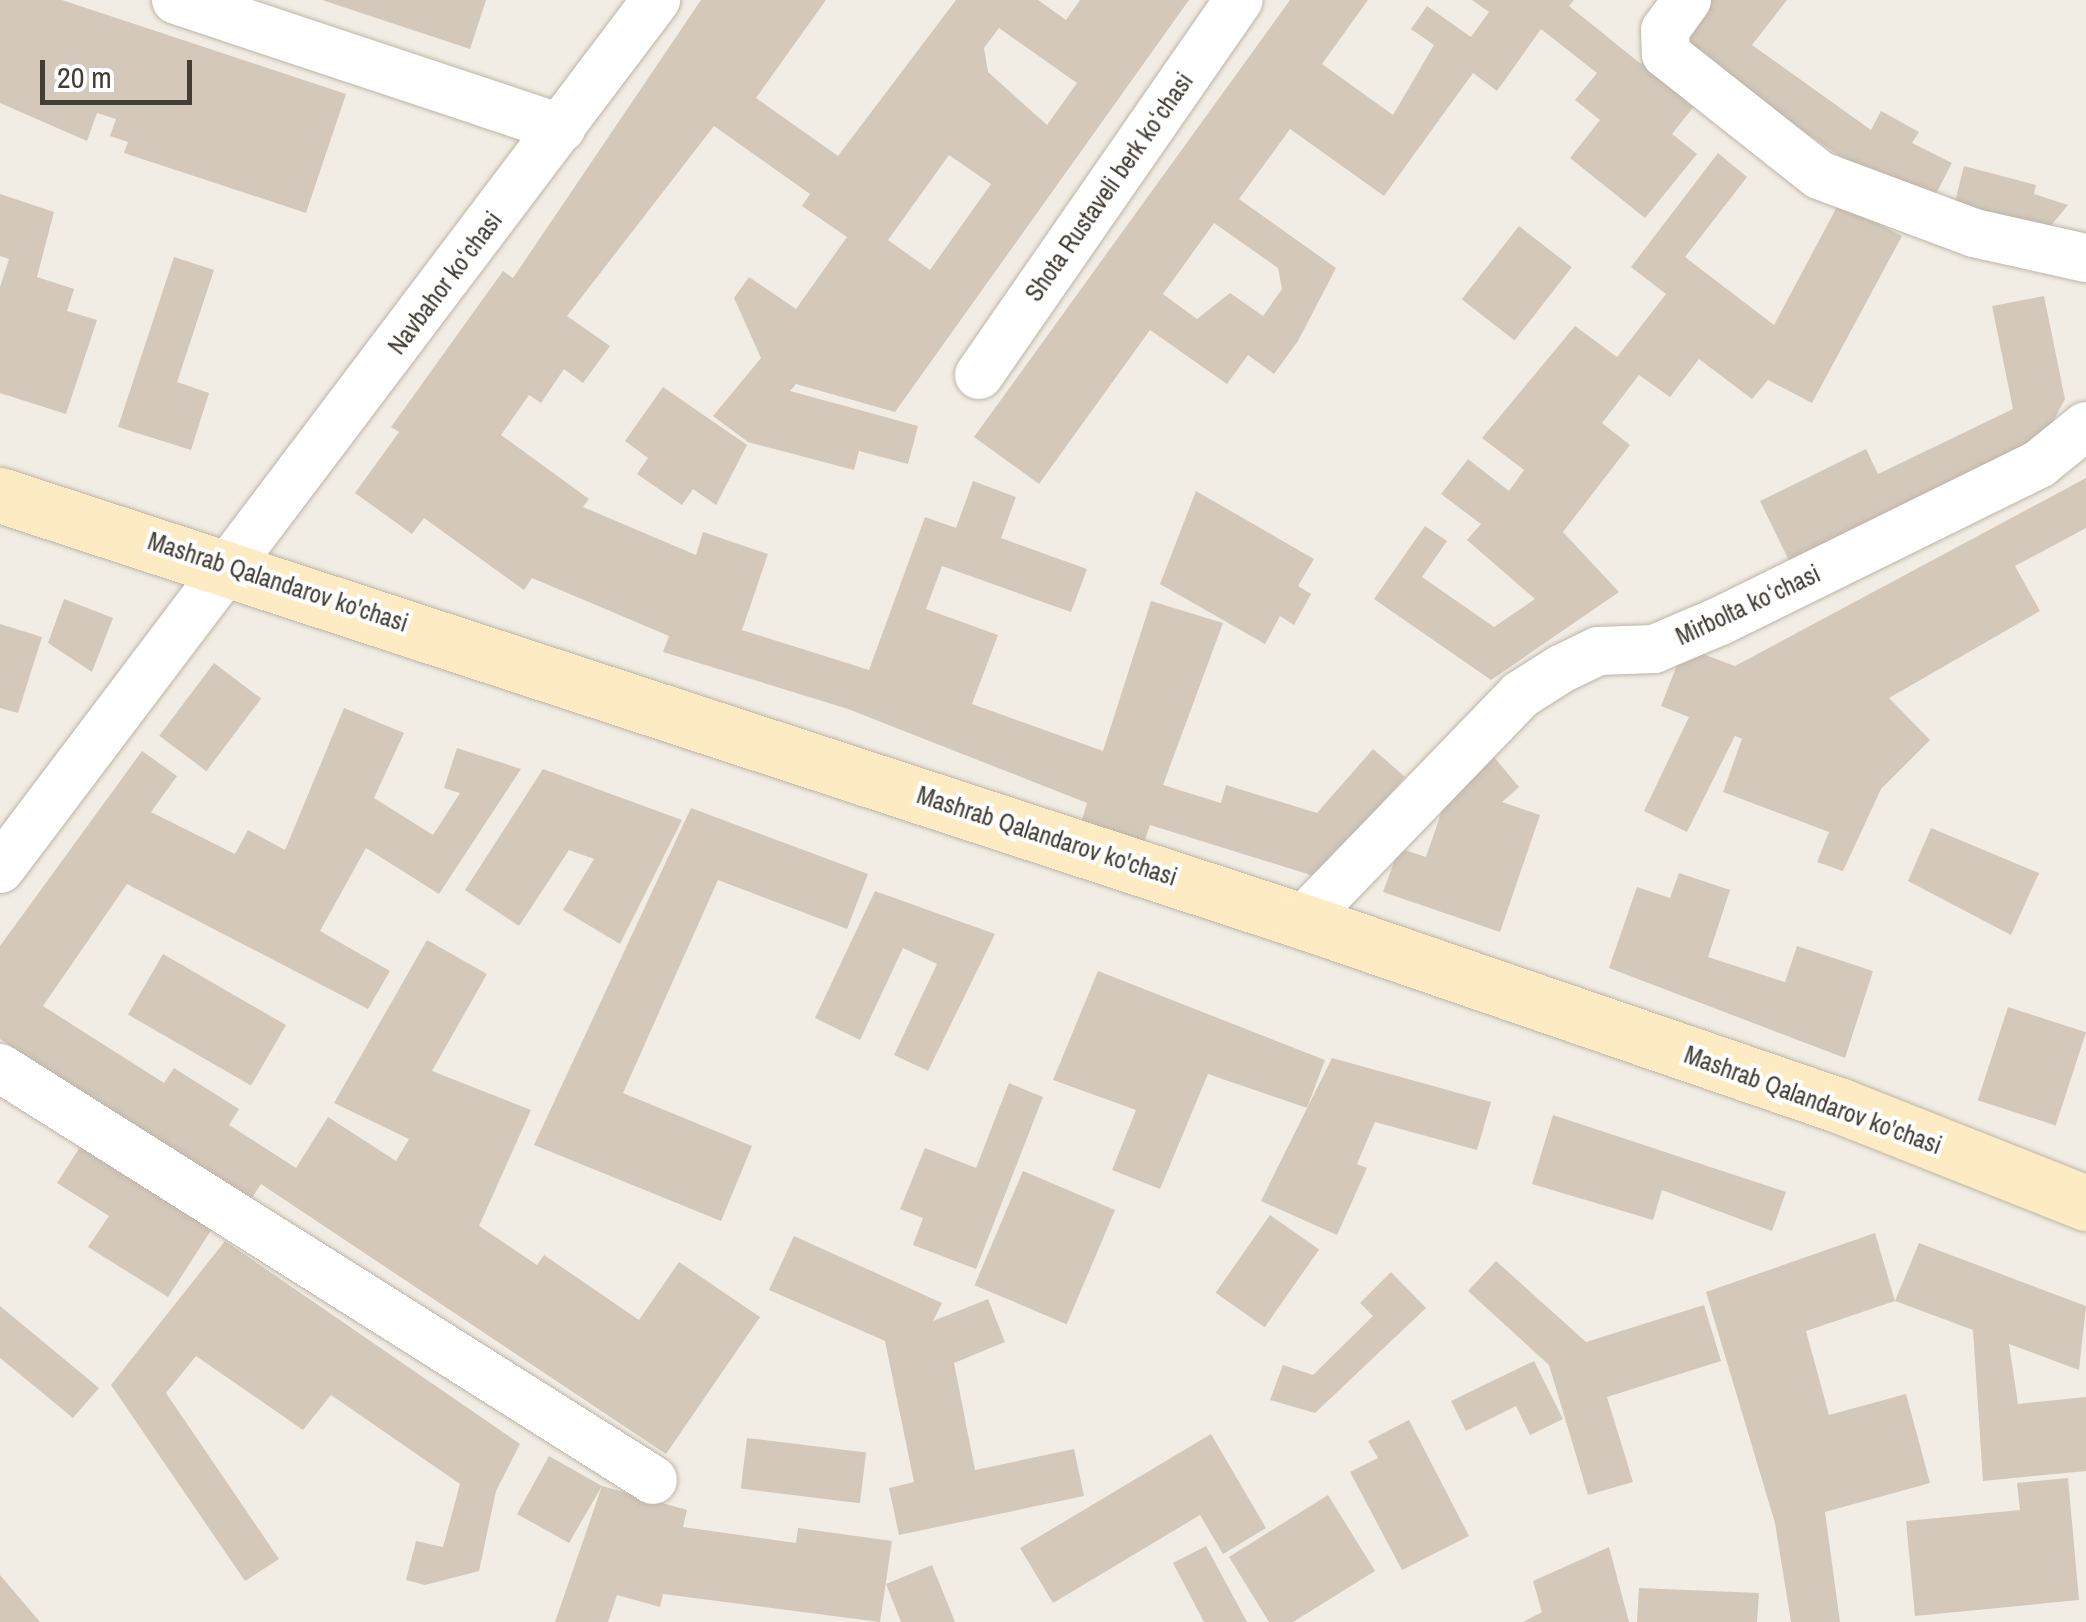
<!DOCTYPE html>
<html>
<head>
<meta charset="utf-8">
<style>
	body { margin:0 }
	#map { position:relative; width:2086px; height:1622px; overflow:hidden; background:#f2ede4; font-family:"Archivo Narrow",sans-serif }
	div>[style] { position:absolute }
	[style*='--x'] { left:calc(var(--x)*1px); top:calc(var(--y)*1px); width:calc(var(--w)*1px); rotate:calc(var(--a)*1deg) }
	.building>* { inset:0; background:#d3c8ba; transform-origin:0 0 }
	.roads { filter:drop-shadow(0 0 2px #bdb4a7) drop-shadow(0 0 2px #bdb4a7) }
	.minor>* { height:48px; margin:-24px; padding:0 24px; transform-origin:24px; border-radius:24px; background:#fff }
	.secondary>* { height:55px; margin:-27.5px; padding:0 27.5px; transform-origin:27.5px; border-radius:27.5px; background:#fdecc3 }
	span { translate:-50% -50%; white-space:nowrap; text-align:center; line-height:1.15; -webkit-text-stroke:8px #fff; paint-order:stroke }
	.street-label { font-size:25px; color:#433d34 }
	.scale { position:absolute; left:40px; top:60px; width:152px; height:45px; box-sizing:border-box; border:5px solid #433d34; border-top:0; padding-left:12px; font-size:30px; line-height:35px; white-space:nowrap; color:#433d34; -webkit-text-stroke:8px #fff; paint-order:stroke }
</style>
</head>
<body>
<div id="map">
	<div class="building">
		<div style="clip-path:polygon(0 0,62px 0,346px 94px,306px 213px,124px 153px,128px 142px,110px 136px,116px 119px,97px 113px,87px 141px,0 103px)"></div>
		<div style="clip-path:polygon(322px 0,486px 0,470px 49px)"></div>
		<div style="clip-path:polygon(evenodd,701px 0,826px 0,756px 98px,838px 156px,956px 0,1038px 0,1066px 20px,1080px 0,1189px 0,895px 412px,796px 384px,790px 391px,918px 426px,908px 464px,859px 451px,854px 470px,748px 442px,713px 416px,761px 358px,734px 298px,749px 277px,796px 309px,847px 237px,802px 206px,810px 194px,714px 126px,567px 316px,610px 346px,583px 383px,564px 369px,541px 403px,529px 395px,501px 435px,589px 499px,583px 507px,696px 555px,703px 532px,768px 554px,742px 630px,869px 670px,925px 517px,956px 528px,973px 481px,1016px 497px,1001px 538px,1087px 569px,1071px 612px,942px 566px,926px 609px,998px 635px,972px 704px,1103px 751px,1151px 601px,1223px 623px,1163px 785px,1221px 803px,1226px 785px,1317px 813px,1373px 749px,1405px 777px,1317px 877px,1150px 825px,1144px 843px,1081px 823px,1087px 803px,848px 709px,663px 652px,669px 636px,532px 578px,524px 590px,424px 518px,412px 534px,355px 493px,399px 432px,391px 427px,503px 271px,513px 278px,701px 0,999px 28px,1077px 83px,1047px 125px,988px 72px,984px 48px,999px 28px,701px 0,949px 155px,991px 184px,930px 270px,888px 240px,949px 155px)"></div>
		<div style="clip-path:polygon(evenodd,1290px 0,1368px 0,1322px 64px,1393px 115px,1434px 45px,1411px 29px,1427px 6px,1471px 37px,1489px 12px,1472px 0,1574px 0,1569px 6px,1641px 64px,1650px 53px,1703px 95px,1672px 134px,1697px 154px,1645px 218px,1570px 158px,1600px 120px,1575px 100px,1597px 73px,1541px 29px,1497px 91px,1473px 73px,1384px 196px,1290px 129px,1239px 199px,1336px 268px,1298px 341px,1274px 374px,1248px 355px,1227px 384px,1150px 330px,1039px 484px,974px 437px,1290px 0,1214px 223px,1278px 268px,1282px 289px,1263px 316px,1230px 293px,1197px 319px,1163px 294px,1214px 223px)"></div>
		<div style="clip-path:polygon(1706px 0,1787px 0,1752px 45px,1871px 130px,1881px 111px,1919px 132px,1912px 143px,1952px 163px,1931px 203px,1851px 164px,1673px 42px)"></div>
		<div style="clip-path:polygon(1718px 153px,1747px 177px,1685px 257px,1774px 325px,1839px 203px,1902px 236px,1812px 403px,1768px 380px,1752px 399px,1699px 359px,1670px 397px,1639px 375px,1602px 423px,1630px 445px,1563px 532px,1619px 592px,1491px 680px,1374px 599px,1425px 526px,1447px 541px,1422px 577px,1494px 627px,1535px 599px,1467px 540px,1481px 524px,1441px 494px,1468px 459px,1509px 491px,1524px 470px,1482px 438px,1575px 326px,1617px 357px,1666px 294px,1631px 267px)"></div>
		<div style="clip-path:polygon(1964px 166px,2036px 185px,2034px 194px,2068px 205px,2049px 228px,1954px 206px)"></div>
		<div style="clip-path:polygon(0 194px,54px 212px,37px 277px,74px 289px,67px 311px,97px 320px,66px 414px,0 393px,0 287px,9px 259px,0 256px)"></div>
		<div style="left:1519px;top:226px;width:67px;height:93px;rotate:38deg"></div>
		<div style="clip-path:polygon(174px 257px,214px 270px,177px 382px,209px 393px,191px 450px,118px 427px)"></div>
		<div style="clip-path:polygon(2044px 296px,2065px 399px,2037px 451px,1793px 569px,1760px 501px,1866px 449px,1878px 474px,2013px 409px,1992px 306px)"></div>
		<div style="clip-path:polygon(663px 387px,747px 445px,716px 505px,693px 489px,682px 505px,637px 474px,648px 458px,625px 441px)"></div>
		<div style="clip-path:polygon(2086px 478px,2086px 528px,2015px 566px,2040px 611px,1889px 698px,1930px 740px,1881px 789px,1843px 871px,1817px 862px,1829px 832px,1723px 792px,1742px 739px,1735px 736px,1687px 832px,1644px 811px,1689px 717px,1661px 706px,1684px 647px,1735px 666px)"></div>
		<div style="clip-path:polygon(1196px 491px,1314px 559px,1298px 586px,1311px 594px,1294px 625px,1280px 616px,1265px 644px,1160px 584px)"></div>
		<div style="clip-path:polygon(64px 599px,113px 618px,92px 672px,48px 643px)"></div>
		<div style="clip-path:polygon(0 624px,42px 637px,18px 713px,0 708px)"></div>
		<div style="left:214px;top:663px;width:59px;height:91px;rotate:37deg"></div>
		<div style="clip-path:polygon(344px 708px,404px 733px,374px 798px,433px 835px,460px 793px,444px 788px,457px 748px,521px 769px,439px 894px,366px 848px,320px 931px,390px 971px,368px 1009px,127px 884px,43px 1006px,164px 1083px,174px 1068px,239px 1109px,229px 1125px,296px 1168px,328px 1117px,396px 1161px,409px 1139px,334px 1103px,427px 940px,487px 974px,432px 1071px,531px 1110px,479px 1226px,537px 1265px,544px 1255px,639px 1320px,679px 1262px,760px 1317px,666px 1454px,261px 1184px,248px 1204px,0 1039px,0 946px,142px 751px,177px 776px,151px 812px,235px 854px,248px 830px,285px 850px)"></div>
		<div style="clip-path:polygon(1494px 757px,1519px 787px,1502px 802px,1540px 815px,1500px 932px,1383px 892px,1399px 848px,1426px 857px,1447px 796px)"></div>
		<div style="clip-path:polygon(543px 769px,682px 820px,620px 944px,563px 910px,594px 859px,569px 850px,519px 926px,465px 890px)"></div>
		<div style="clip-path:polygon(691px 808px,868px 874px,847px 929px,718px 880px,623px 1093px,752px 1146px,721px 1221px,534px 1145px)"></div>
		<div style="clip-path:polygon(1931px 828px,2039px 873px,2011px 935px,1908px 881px)"></div>
		<div style="clip-path:polygon(1679px 873px,1730px 890px,1708px 957px,1785px 982px,1797px 946px,1873px 971px,1845px 1058px,1609px 968px,1637px 887px,1670px 898px)"></div>
		<div style="clip-path:polygon(875px 891px,995px 934px,928px 1071px,894px 1055px,937px 964px,903px 948px,860px 1040px,815px 1018px)"></div>
		<div style="left:163px;top:954px;width:142px;height:70px;rotate:30deg"></div>
		<div style="clip-path:polygon(1098px 971px,1325px 1060px,1307px 1108px,1208px 1074px,1160px 1189px,1112px 1170px,1136px 1110px,1053px 1080px)"></div>
		<div style="left:2008px;top:1007px;width:82px;height:98px;rotate:18deg"></div>
		<div style="clip-path:polygon(1332px 1058px,1491px 1102px,1477px 1150px,1375px 1122px,1357px 1164px,1367px 1168px,1337px 1235px,1261px 1201px)"></div>
		<div style="clip-path:polygon(1009px 1083px,1043px 1097px,976px 1269px,913px 1245px,923px 1218px,900px 1209px,925px 1148px,976px 1168px)"></div>
		<div style="clip-path:polygon(1553px 1115px,1786px 1192px,1772px 1231px,1662px 1190px,1653px 1220px,1532px 1184px)"></div>
		<div style="clip-path:polygon(82px 1144px,212px 1229px,168px 1297px,88px 1247px,109px 1216px,57px 1183px)"></div>
		<div style="left:1023px;top:1171px;width:100px;height:124px;rotate:23deg"></div>
		<div style="left:1270px;top:1215px;width:60px;height:95px;rotate:35deg"></div>
		<div style="clip-path:polygon(1875px 1233px,1895px 1301px,1919px 1243px,2086px 1306px,2079px 1370px,2009px 1344px,2018px 1404px,2086px 1397px,2086px 1471px,1983px 1481px,1973px 1330px,1895px 1301px,1806px 1331px,1829px 1415px,1906px 1394px,1930px 1483px,1825px 1512px,1840px 1622px,1791px 1622px,1775px 1523px,1706px 1292px)"></div>
		<div style="clip-path:polygon(794px 1236px,942px 1303px,933px 1321px,988px 1299px,1005px 1342px,954px 1363px,975px 1470px,1074px 1449px,1084px 1496px,899px 1535px,889px 1488px,914px 1482px,885px 1341px,769px 1290px)"></div>
		<div style="clip-path:polygon(225px 1241px,520px 1444px,496px 1491px,479px 1571px,425px 1585px,406px 1580px,416px 1541px,443px 1547px,460px 1484px,331px 1395px,303px 1430px,196px 1356px,166px 1393px,279px 1559px,245px 1581px,111px 1385px)"></div>
		<div style="clip-path:polygon(1496px 1261px,1586px 1342px,1704px 1305px,1721px 1361px,1607px 1397px,1633px 1482px,1588px 1495px,1549px 1365px,1468px 1291px)"></div>
		<div style="clip-path:polygon(1391px 1272px,1426px 1308px,1315px 1413px,1270px 1400px,1283px 1365px,1313px 1375px,1373px 1316px,1360px 1303px)"></div>
		<div style="clip-path:polygon(0 1306px,99px 1388px,73px 1418px,0 1358px)"></div>
		<div style="clip-path:polygon(1534px 1361px,1563px 1419px,1530px 1435px,1516px 1406px,1466px 1431px,1451px 1401px)"></div>
		<div style="clip-path:polygon(1409px 1420px,1469px 1536px,1402px 1570px,1350px 1472px,1378px 1458px,1368px 1441px)"></div>
		<div style="clip-path:polygon(1211px 1434px,1266px 1528px,1223px 1554px,1200px 1515px,1053px 1603px,1020px 1548px)"></div>
		<div style="left:747px;top:1438px;width:120px;height:51px;rotate:7deg"></div>
		<div style="clip-path:polygon(549px 1456px,602px 1486px,687px 1510px,683px 1527px,796px 1543px,798px 1528px,892px 1541px,880px 1622px,663px 1594px,660px 1607px,617px 1595px,608px 1622px,555px 1622px,602px 1486px,569px 1543px,517px 1514px)"></div>
		<div style="clip-path:polygon(2068px 1478px,2079px 1600px,1915px 1616px,1906px 1521px,2020px 1510px,2017px 1483px)"></div>
		<div style="clip-path:polygon(1328px 1495px,1375px 1571px,1293px 1622px,1269px 1622px,1229px 1557px)"></div>
		<div style="clip-path:polygon(1206px 1546px,1247px 1622px,1204px 1622px,1173px 1563px)"></div>
		<div style="clip-path:polygon(1609px 1547px,1629px 1622px,1523px 1622px,1542px 1612px,1533px 1581px)"></div>
		<div style="clip-path:polygon(932px 1565px,955px 1622px,901px 1622px,886px 1584px)"></div>
		<div style="clip-path:polygon(0 1575px,40px 1622px,0 1622px)"></div>
		<div style="clip-path:polygon(1639px 1588px,1759px 1593px,1757px 1622px,1637px 1622px)"></div>
	</div>
	<div class="roads">
		<div class="minor">
			<div style="--x:176;--y:0;--w:406;--a:18.4"></div>
			<div style="--x:1687;--y:0;--w:37;--a:126"></div>
			<div style="--x:1665;--y:30;--w:24;--a:88"></div>
			<div style="--x:1666;--y:54;--w:195;--a:38.3"></div>
			<div style="--x:1819;--y:175;--w:165;--a:20.5"></div>
			<div style="--x:1974;--y:233;--w:115;--a:12.6"></div>
			<div style="--x:979;--y:375;--w:456;--a:-55.3"></div>
			<div style="--x:0;--y:869;--w:1089;--a:-52.95"></div>
			<div style="--x:1302;--y:921;--w:314;--a:-46"></div>
			<div style="--x:1520;--y:695;--w:49;--a:-32.4"></div>
			<div style="--x:1561;--y:669;--w:41;--a:-25.9"></div>
			<div style="--x:1598;--y:651;--w:56;--a:-2"></div>
			<div style="--x:1654;--y:649;--w:72;--a:-23"></div>
			<div style="--x:1720;--y:621;--w:356;--a:-26.2"></div>
			<div style="--x:2039;--y:464;--w:60;--a:-39"></div>
			<div style="--x:0;--y:1068;--w:772;--a:32.25"></div>
		</div>
		<div class="secondary">
			<div style="--x:0;--y:495;--w:1370;--a:18.12"></div>
			<div style="--x:1302;--y:921;--w:570;--a:18.94"></div>
			<div style="--x:1841;--y:1106;--w:264;--a:21.6"></div>
		</div>
	</div>
	<div class="street-label">
		<span style="left:1109px;top:187px;rotate:-55deg">Shota Rustaveli berk koʻchasi</span>
		<span style="left:445px;top:283px;rotate:-53deg">Navbahor koʻchasi</span>
		<span style="left:278px;top:582px;rotate:18deg">Mashrab Qalandarov ko'chasi</span>
		<span style="left:1748px;top:605px;rotate:-25deg">Mirbolta koʻchasi</span>
		<span style="left:1047px;top:836px;rotate:18deg">Mashrab Qalandarov ko'chasi</span>
		<span style="left:1813px;top:1100px;rotate:20deg">Mashrab Qalandarov ko'chasi</span>
	</div>
	<div class="scale">20 m</div>
</div>
</body>
</html>
